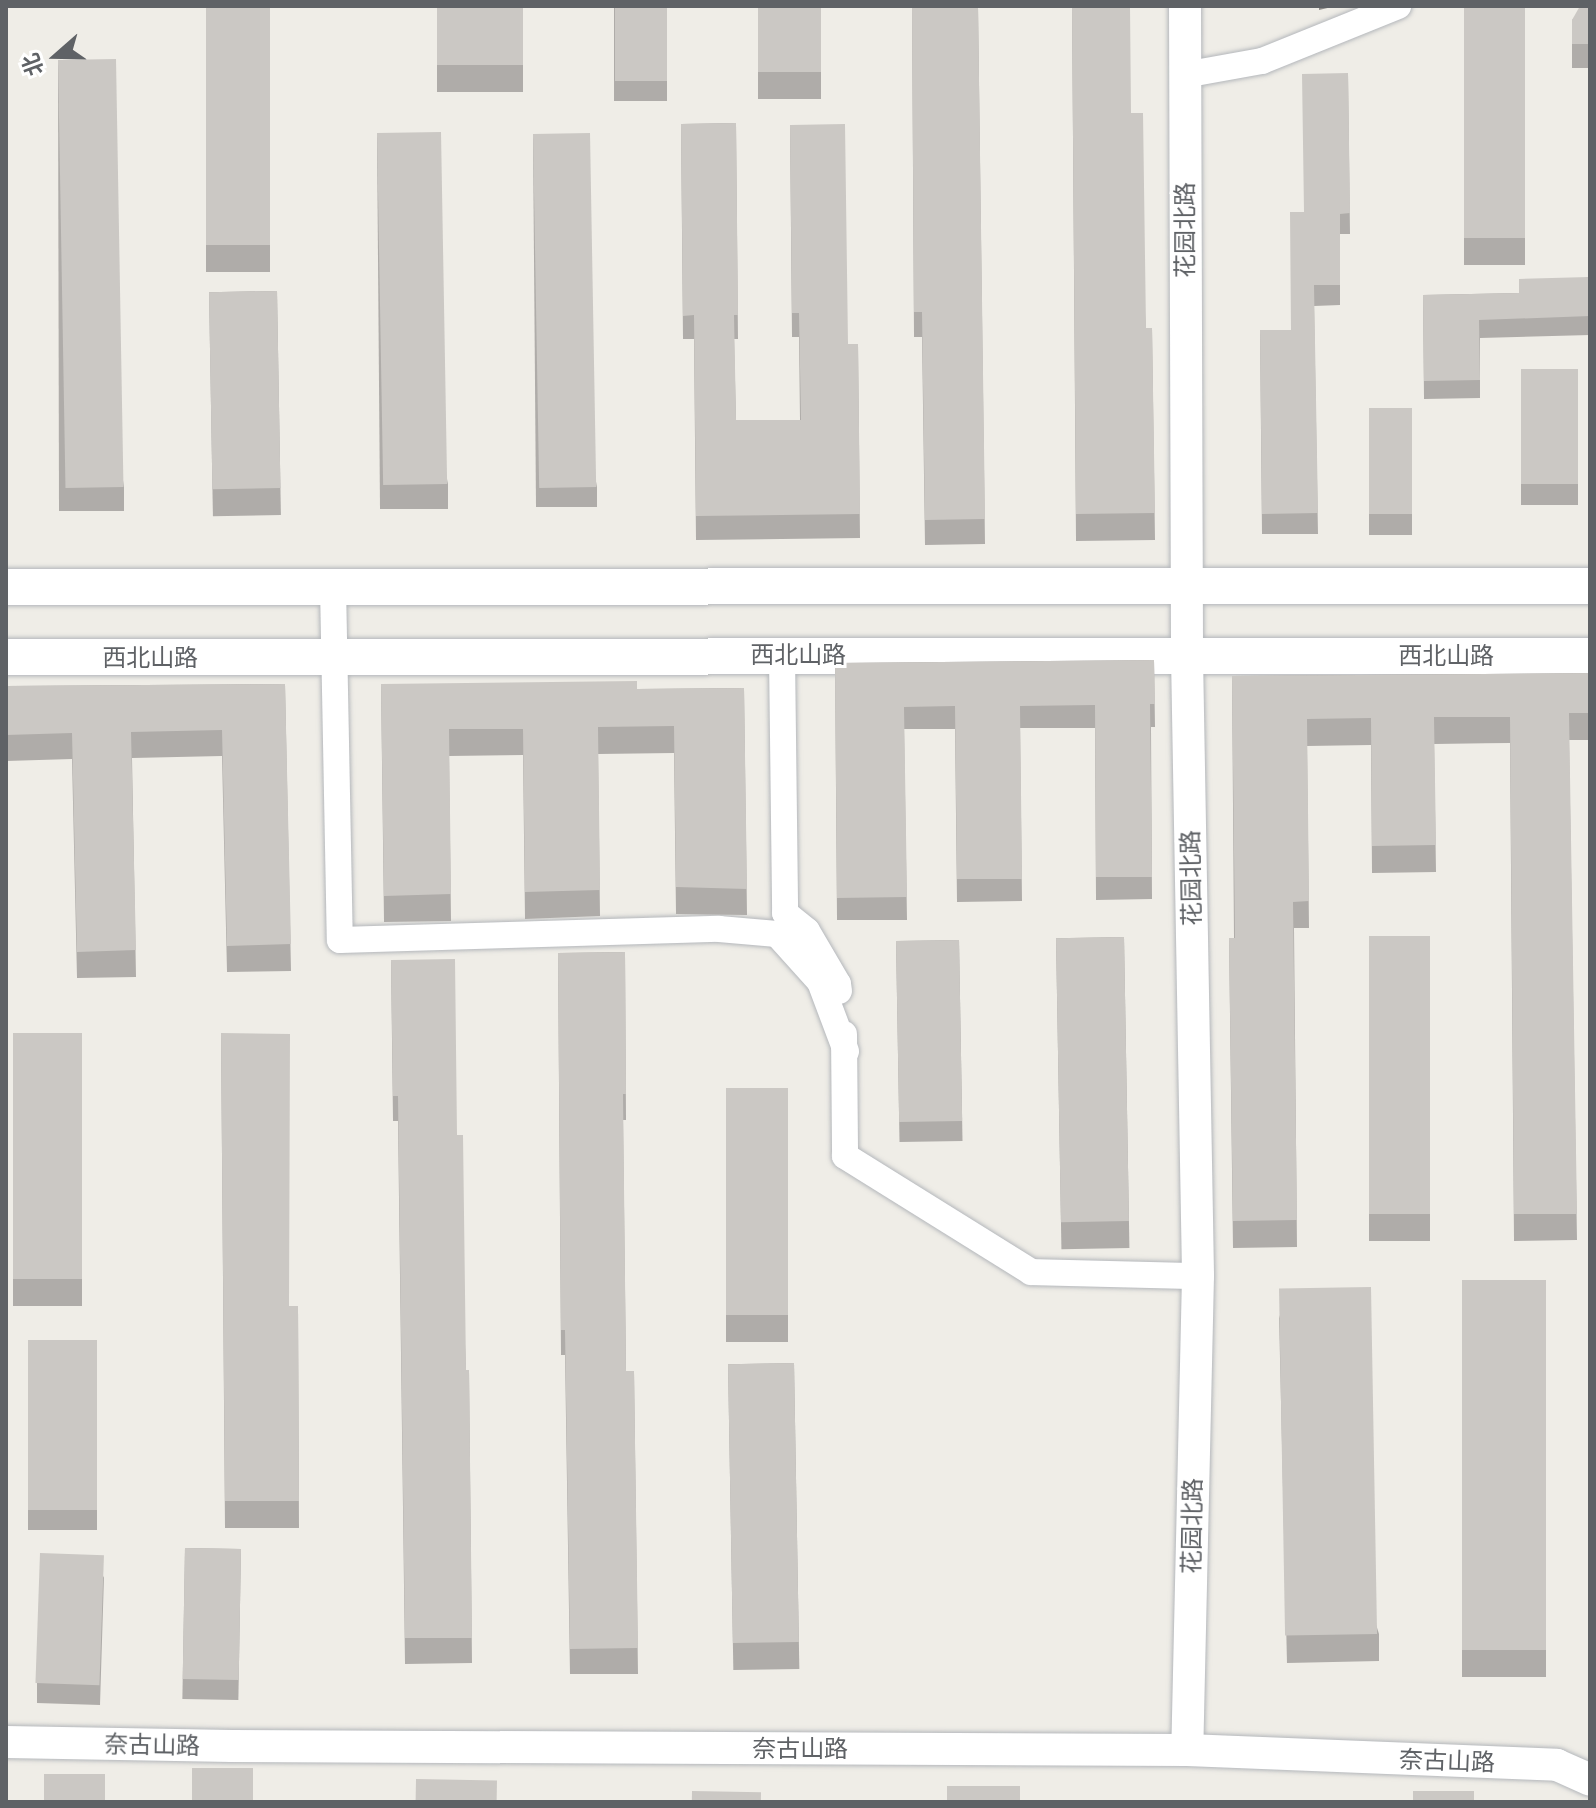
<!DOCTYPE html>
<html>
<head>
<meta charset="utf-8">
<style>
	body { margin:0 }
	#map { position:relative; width:1596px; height:1808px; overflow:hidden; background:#efede7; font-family:Arial,"Noto Sans SC",sans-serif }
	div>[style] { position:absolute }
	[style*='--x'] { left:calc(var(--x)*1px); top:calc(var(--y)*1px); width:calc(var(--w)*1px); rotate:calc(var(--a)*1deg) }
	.roads { filter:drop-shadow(0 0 2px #b4b7bb) drop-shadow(0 0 2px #b4b7bb) }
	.minor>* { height:26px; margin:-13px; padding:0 13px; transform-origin:13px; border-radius:13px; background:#fff }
	.tertiary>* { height:32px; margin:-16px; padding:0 16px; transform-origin:16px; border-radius:16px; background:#fff }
	.secondary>* { height:36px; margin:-18px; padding:0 18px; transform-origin:18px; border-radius:18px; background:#fff }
	.wall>* { inset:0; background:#afaca9; transform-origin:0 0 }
	.shaded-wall>* { inset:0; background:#8e8c89 }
	.building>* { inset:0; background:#cbc8c4; transform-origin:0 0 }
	span { translate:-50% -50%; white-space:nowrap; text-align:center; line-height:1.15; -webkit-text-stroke:6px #fff; paint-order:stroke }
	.street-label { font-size:24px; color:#5f6266 }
	.frame { position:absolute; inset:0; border:8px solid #5f6266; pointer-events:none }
	.north { position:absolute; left:16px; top:16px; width:80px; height:80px; -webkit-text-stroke:6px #fff; paint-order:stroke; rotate:250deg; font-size:22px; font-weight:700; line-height:32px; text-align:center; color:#5f6266 }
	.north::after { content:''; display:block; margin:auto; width:28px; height:36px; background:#5f6266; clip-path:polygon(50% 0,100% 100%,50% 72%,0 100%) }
</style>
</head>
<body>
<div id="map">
	<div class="roads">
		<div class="minor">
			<div style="--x:1184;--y:75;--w:79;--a:-10.2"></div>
			<div style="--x:1262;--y:61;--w:147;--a:-22"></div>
			<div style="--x:333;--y:586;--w:354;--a:88.9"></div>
			<div style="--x:340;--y:940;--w:379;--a:-1.7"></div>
			<div style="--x:719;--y:929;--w:58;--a:4.9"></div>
			<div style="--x:777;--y:934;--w:64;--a:48.1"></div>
			<div style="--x:820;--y:982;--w:74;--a:69.4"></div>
			<div style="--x:782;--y:655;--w:258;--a:89.3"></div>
			<div style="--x:785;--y:913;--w:28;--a:39"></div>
			<div style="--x:807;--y:931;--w:61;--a:59.7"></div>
			<div style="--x:838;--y:984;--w:7;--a:82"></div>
			<div style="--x:844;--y:1034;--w:122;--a:89.5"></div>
			<div style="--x:845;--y:1156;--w:219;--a:31.9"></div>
			<div style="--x:1031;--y:1272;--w:167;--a:1.4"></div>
		</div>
		<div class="tertiary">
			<div style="--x:1185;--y:6;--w:650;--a:89.82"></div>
			<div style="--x:1187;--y:656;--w:620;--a:88.98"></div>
			<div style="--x:1198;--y:1276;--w:474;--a:91.3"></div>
			<div style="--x:6;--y:1742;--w:226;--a:1"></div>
			<div style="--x:232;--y:1746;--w:955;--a:0.24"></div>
			<div style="--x:1187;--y:1750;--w:370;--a:2.3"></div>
			<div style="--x:1557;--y:1765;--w:36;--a:24"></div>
		</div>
		<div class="secondary">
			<div style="--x:6;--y:587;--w:1584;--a:-0.04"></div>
			<div style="--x:6;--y:657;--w:1584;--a:-0.04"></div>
		</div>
	</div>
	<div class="wall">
		<div style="left:206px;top:6px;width:64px;height:266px"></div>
		<div style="left:437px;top:6px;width:86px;height:86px"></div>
		<div style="left:614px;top:6px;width:53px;height:95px"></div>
		<div style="left:758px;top:6px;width:63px;height:93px"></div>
		<div style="clip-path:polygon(912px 6px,978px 6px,985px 544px,925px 545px,922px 337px,914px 337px)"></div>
		<div style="clip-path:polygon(1072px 6px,1131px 113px,1146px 328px,1152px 328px,1155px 540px,1076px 541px)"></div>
		<div style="left:1464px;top:6px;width:61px;height:259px"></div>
		<div style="clip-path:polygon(1590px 6px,1590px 68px,1572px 68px,1572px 20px)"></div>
		<div style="clip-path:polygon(58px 60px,124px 487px,124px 511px,59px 511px)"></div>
		<div style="clip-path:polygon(1348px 73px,1350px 234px,1340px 234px,1340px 305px,1314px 306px,1318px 534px,1262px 534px,1260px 330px,1291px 330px,1304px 212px)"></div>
		<div style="clip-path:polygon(736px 123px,738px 339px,734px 339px,736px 420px,800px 420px,799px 337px,792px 337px,790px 125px,848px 344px,858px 344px,860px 538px,696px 540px,694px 339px,683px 339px,681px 124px)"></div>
		<div style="clip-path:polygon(377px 133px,448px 484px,448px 509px,380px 509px)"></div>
		<div style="clip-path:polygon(533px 134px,597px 487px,597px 507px,536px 507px)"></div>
		<div style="clip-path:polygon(1589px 277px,1590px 335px,1480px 338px,1480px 398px,1424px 399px,1423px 295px,1519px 293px)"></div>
		<div style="left:277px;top:291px;width:224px;height:68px;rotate:89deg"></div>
		<div style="left:1578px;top:369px;width:136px;height:57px;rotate:90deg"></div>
		<div style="left:1369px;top:408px;width:43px;height:127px"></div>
		<div style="clip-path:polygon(1154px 660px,1155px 727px,1151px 727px,1152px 899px,1096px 900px,1095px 728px,1020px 728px,1022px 901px,957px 902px,955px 729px,904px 729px,907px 920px,837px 920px,835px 663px)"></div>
		<div style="clip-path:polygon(1590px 673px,1590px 740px,1569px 740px,1577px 1240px,1514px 1241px,1510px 743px,1434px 744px,1436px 872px,1372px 873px,1371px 745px,1307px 746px,1309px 928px,1294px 928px,1297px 1247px,1233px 1248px,1229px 938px,1234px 938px,1232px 676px)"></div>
		<div style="clip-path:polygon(285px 684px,291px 971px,227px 972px,222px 756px,132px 758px,136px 977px,77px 978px,72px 759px,6px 761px,6px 686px)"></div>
		<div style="clip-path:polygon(381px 684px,637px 689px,744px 688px,747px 915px,676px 914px,674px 753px,598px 754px,600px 916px,525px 919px,523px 755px,449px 756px,451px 921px,384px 922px)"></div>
		<div style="left:1369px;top:936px;width:61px;height:305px"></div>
		<div style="left:1124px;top:937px;width:311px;height:68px;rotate:89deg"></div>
		<div style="left:959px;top:940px;width:201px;height:63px;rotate:89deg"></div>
		<div style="clip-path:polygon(625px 952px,626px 1120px,623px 1120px,626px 1371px,634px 1371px,638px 1674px,570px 1674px,565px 1355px,561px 1355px,558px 953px)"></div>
		<div style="clip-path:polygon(391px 960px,457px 1135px,466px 1370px,469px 1370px,472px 1663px,405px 1664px,398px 1121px,393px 1121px)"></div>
		<div style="left:13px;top:1033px;width:69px;height:273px"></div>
		<div style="clip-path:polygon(221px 1033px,289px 1306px,298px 1306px,299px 1528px,225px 1528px)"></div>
		<div style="left:726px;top:1088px;width:62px;height:254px"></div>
		<div style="left:1546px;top:1280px;width:397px;height:84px;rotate:90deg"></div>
		<div style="clip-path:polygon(1279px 1315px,1379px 1634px,1379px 1661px,1287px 1663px)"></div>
		<div style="left:28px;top:1340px;width:69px;height:190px"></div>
		<div style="left:794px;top:1363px;width:306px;height:66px;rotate:89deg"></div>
		<div style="left:185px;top:1548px;width:56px;height:151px;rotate:1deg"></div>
		<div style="clip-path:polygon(104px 1576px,100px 1705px,37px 1703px,37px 1683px)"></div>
	</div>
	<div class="shaded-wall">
		<div style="clip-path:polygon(1319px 6px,1336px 6px,1319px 10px)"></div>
	</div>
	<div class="building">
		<div style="left:206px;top:6px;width:64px;height:239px"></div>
		<div style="left:437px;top:6px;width:86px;height:59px"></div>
		<div style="left:615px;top:6px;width:52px;height:75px"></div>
		<div style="left:758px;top:6px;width:63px;height:66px"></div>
		<div style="clip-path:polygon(912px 6px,978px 6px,985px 519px,925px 520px,922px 312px,914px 312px)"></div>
		<div style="clip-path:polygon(1072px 6px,1130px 6px,1131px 113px,1143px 113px,1146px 328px,1152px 328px,1155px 513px,1076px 514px)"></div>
		<div style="left:1464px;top:6px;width:61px;height:232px"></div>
		<div style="clip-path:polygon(1580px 6px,1590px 6px,1590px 44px,1572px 44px,1572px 20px)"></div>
		<div style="left:116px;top:59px;width:428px;height:58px;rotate:89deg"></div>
		<div style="clip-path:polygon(1348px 73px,1350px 213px,1340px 214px,1340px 285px,1314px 285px,1318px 513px,1262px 514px,1260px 330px,1291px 330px,1290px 212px,1304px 212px,1302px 74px)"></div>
		<div style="clip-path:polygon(736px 123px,738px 315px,734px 315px,736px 420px,801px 420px,799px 313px,792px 313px,790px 125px,845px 124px,848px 344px,858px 344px,860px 514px,696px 516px,694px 315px,683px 316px,681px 124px)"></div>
		<div style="left:441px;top:132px;width:352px;height:64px;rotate:89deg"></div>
		<div style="left:590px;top:133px;width:354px;height:57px;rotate:89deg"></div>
		<div style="clip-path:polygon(1589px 277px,1590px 316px,1479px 320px,1480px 380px,1424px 381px,1423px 295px,1519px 293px,1519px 279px)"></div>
		<div style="left:277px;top:291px;width:197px;height:68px;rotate:89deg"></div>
		<div style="left:1578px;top:369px;width:115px;height:57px;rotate:90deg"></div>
		<div style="left:1369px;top:408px;width:43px;height:106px"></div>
		<div style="clip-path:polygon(1154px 660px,1155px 704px,1150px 704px,1152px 877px,1096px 877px,1095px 705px,1020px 706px,1022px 879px,957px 879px,955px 706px,904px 707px,907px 897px,837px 898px,835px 663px)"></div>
		<div style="clip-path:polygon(1590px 673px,1590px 713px,1569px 713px,1577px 1214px,1514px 1214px,1510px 717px,1434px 717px,1436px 845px,1372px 846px,1371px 718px,1307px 719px,1309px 901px,1293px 902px,1297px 1220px,1233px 1221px,1229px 938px,1235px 938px,1232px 676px)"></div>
		<div style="clip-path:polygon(637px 681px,637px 689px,744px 688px,747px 889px,676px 887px,674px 726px,598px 727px,600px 890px,525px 892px,523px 729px,449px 729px,451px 894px,384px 896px,381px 684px)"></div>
		<div style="clip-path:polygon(285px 684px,291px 944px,227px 946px,222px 730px,131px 732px,136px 950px,77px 952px,72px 733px,6px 735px,6px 686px)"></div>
		<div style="left:1369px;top:936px;width:61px;height:278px"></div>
		<div style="left:1124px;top:937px;width:284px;height:68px;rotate:89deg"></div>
		<div style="left:959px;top:940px;width:181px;height:63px;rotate:89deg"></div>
		<div style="clip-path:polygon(625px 952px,626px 1094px,623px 1094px,626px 1371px,634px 1371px,638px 1648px,570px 1649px,565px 1330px,561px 1330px,558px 953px)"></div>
		<div style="clip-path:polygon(455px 959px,457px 1135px,463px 1135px,466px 1370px,469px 1370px,472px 1638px,405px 1638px,398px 1096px,393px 1096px,391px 960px)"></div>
		<div style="left:13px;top:1033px;width:69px;height:246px"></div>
		<div style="clip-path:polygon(221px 1033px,290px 1034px,289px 1306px,298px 1306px,299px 1501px,225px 1501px)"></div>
		<div style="left:726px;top:1088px;width:62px;height:227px"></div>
		<div style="left:1546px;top:1280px;width:370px;height:84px;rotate:90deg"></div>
		<div style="left:1371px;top:1287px;width:347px;height:92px;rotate:89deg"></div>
		<div style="left:28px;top:1340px;width:69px;height:170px"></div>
		<div style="left:794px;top:1363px;width:279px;height:66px;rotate:89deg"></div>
		<div style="left:185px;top:1548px;width:56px;height:131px;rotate:1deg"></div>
		<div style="left:40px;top:1553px;width:64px;height:130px;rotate:2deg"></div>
		<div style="left:192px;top:1768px;width:61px;height:34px"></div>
		<div style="left:44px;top:1774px;width:61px;height:28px"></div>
		<div style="left:416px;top:1779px;width:81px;height:23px;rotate:1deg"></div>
		<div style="left:947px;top:1786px;width:73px;height:16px"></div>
		<div style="left:692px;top:1791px;width:69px;height:11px;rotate:1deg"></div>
		<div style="left:1413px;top:1791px;width:61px;height:11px"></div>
	</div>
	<div class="street-label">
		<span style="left:1185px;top:230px;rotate:-90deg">花园北路</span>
		<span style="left:798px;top:655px">西北山路</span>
		<span style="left:1446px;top:656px">西北山路</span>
		<span style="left:150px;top:658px">西北山路</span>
		<span style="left:1191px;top:878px;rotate:-91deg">花园北路</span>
		<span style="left:1192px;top:1526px;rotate:-89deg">花园北路</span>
		<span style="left:152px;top:1745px;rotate:1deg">奈古山路</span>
		<span style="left:800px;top:1749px">奈古山路</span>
		<span style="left:1447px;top:1761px;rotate:2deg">奈古山路</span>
	</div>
	<div class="frame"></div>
	<div class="north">北</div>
</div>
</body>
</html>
